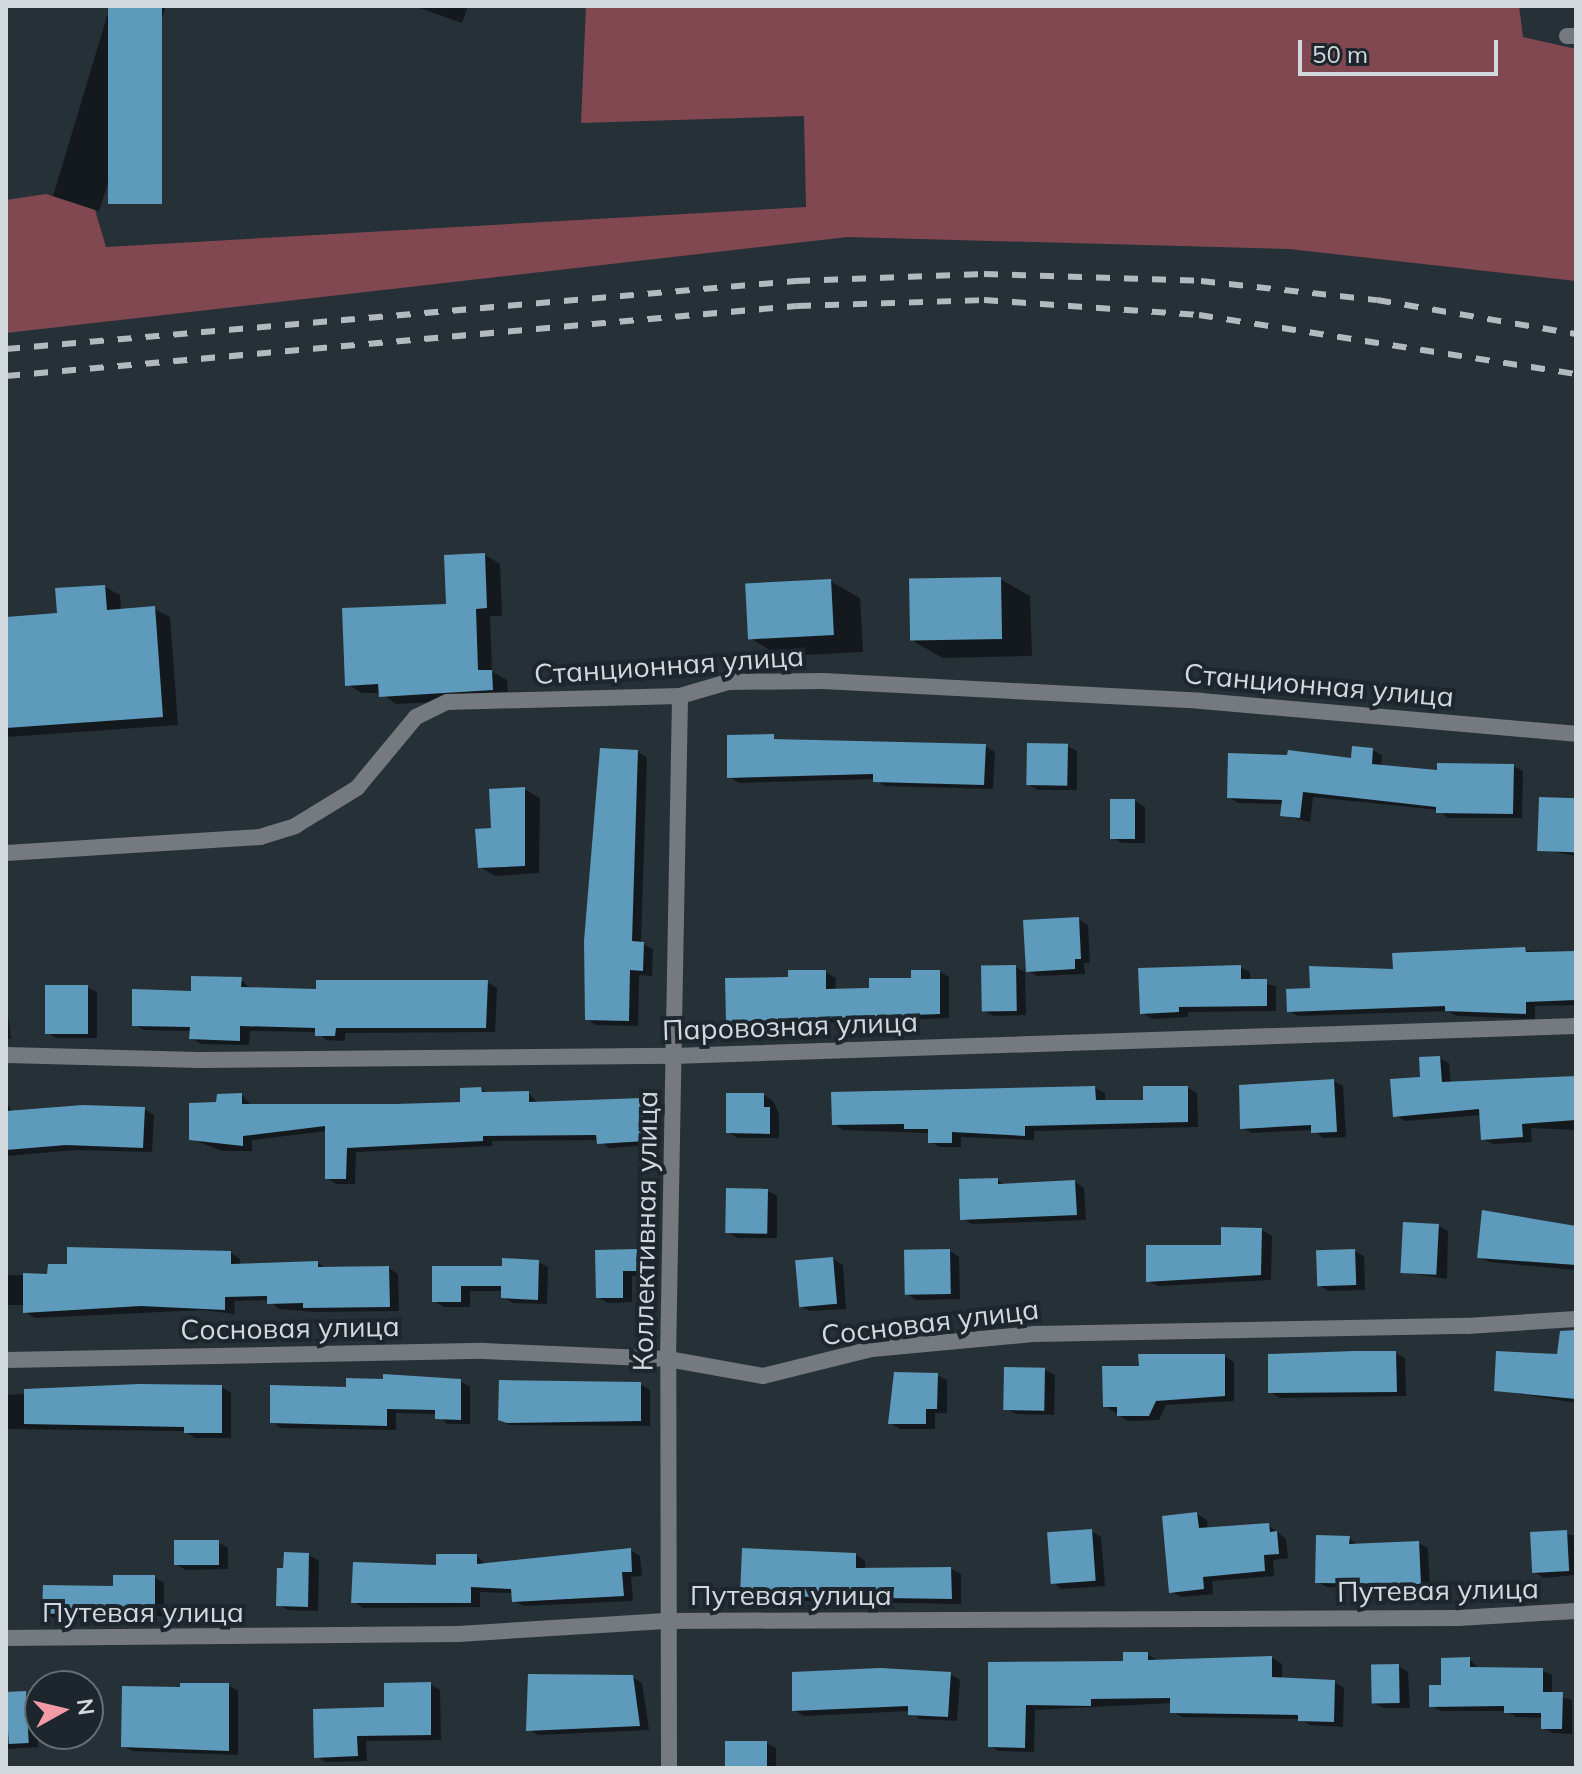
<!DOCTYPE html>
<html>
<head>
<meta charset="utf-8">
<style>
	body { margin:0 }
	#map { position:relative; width:1582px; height:1774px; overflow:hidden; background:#263037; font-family:Mulish,sans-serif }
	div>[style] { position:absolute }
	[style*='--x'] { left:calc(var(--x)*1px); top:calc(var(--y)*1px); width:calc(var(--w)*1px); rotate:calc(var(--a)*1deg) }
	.forest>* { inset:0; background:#824851 }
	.shadow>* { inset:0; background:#0007 }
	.building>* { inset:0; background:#5e9abb; transform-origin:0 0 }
	.street>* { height:16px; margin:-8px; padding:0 8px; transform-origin:8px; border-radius:8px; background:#747a7d }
	.rail>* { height:6px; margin-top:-3px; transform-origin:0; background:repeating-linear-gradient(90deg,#b2babe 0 14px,transparent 0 28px) }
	span { translate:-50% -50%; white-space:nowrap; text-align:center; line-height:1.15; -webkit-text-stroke:8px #1c262c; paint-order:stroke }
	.street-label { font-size:28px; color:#d2d9dd }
	.frame { position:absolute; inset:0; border:8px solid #d2d9dd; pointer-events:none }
	.north { position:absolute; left:24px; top:1670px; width:80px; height:80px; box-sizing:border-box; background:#1c262c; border:2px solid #656e73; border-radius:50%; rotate:82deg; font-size:22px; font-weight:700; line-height:32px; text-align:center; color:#d2d9dd }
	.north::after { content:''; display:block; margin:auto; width:28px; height:36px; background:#f49aa7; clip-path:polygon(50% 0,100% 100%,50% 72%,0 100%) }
	.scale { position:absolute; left:1298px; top:40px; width:200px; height:36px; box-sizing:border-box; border:4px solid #d2d9dd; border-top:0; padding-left:10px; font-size:24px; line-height:28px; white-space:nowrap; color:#d2d9dd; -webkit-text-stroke:6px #1c262c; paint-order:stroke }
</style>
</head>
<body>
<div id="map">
	<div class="forest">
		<div style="clip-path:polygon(586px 6px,1519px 6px,1523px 37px,1576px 49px,1576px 281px,1289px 249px,848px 237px,6px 333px,6px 200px,46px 194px,95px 210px,106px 247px,806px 207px,804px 116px,581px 123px)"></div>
	</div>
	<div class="shadow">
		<div style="clip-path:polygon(110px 6px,166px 6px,99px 211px,53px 196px)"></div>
		<div style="clip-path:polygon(414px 6px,468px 6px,462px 23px)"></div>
		<div style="clip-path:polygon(485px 555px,500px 564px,502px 616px,490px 616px,492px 672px,507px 680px,508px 698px,396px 704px,381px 693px,362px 693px,347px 684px,448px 606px)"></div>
		<div style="clip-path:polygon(1000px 579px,1030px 596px,1032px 656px,943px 658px,913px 641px)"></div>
		<div style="clip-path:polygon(830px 581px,860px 598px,863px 652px,780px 656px,750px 638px)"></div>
		<div style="clip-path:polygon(105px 587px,120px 595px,121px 611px,154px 609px,170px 617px,178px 725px,6px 737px,6px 619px,59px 615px)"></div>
		<div style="clip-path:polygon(729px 737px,985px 746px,995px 752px,993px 789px,885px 786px,875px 779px,739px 783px,729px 777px)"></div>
		<div style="clip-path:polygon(1067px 746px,1077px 751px,1077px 790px,1038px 790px,1028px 784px)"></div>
		<div style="clip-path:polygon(1372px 750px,1382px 755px,1381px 767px,1439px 772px,1513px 766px,1523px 771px,1522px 818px,1448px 818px,1438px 810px,1313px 797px,1310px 822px,1282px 815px,1283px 804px,1238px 803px,1229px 797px,1353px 760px)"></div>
		<div style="clip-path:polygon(637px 752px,647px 757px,641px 943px,653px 949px,652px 976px,639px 975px,638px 1026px,596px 1025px,587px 1019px)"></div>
		<div style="clip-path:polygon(524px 789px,540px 798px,539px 873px,495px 876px,480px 867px,493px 830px)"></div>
		<div style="clip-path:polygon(1576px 800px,1576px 856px,1540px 849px)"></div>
		<div style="clip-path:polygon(1135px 801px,1145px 807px,1145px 843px,1122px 843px,1113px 838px)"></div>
		<div style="clip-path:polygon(1078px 919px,1088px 925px,1090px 963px,1084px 963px,1085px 974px,1037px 976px,1027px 970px)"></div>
		<div style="clip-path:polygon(1466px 950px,1576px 951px,1576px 1005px,1535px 1006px,1535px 1019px,1457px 1016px,1448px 1011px,1298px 1016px,1289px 1011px,1312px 990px)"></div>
		<div style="clip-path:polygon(1015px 967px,1025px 972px,1026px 1015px,994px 1016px,984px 1011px)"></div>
		<div style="clip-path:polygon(1240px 967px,1250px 972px,1250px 981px,1276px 986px,1276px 1011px,1188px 1012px,1188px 1017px,1152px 1019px,1142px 1013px)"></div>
		<div style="clip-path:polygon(826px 972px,836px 978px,835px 990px,871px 990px,940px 972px,949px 977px,949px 1018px,737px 1026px,728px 1021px,790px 979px)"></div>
		<div style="clip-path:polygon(241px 979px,251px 990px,318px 991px,487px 982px,497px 988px,495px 1032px,345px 1033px,345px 1041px,326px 1040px,317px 1032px,250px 1031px,249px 1045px,201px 1044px,191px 1038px,192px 1031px,143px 1030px,134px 1024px,193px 993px)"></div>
		<div style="clip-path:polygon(87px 987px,97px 992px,97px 1038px,56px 1038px,47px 1032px)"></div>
		<div style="clip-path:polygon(6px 998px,11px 1039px,6px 1039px)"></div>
		<div style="clip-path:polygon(1439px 1058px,1449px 1063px,1451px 1084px,1576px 1079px,1576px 1130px,1531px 1128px,1532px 1142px,1493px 1144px,1483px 1139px,1482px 1115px,1405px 1121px,1395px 1115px)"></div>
		<div style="clip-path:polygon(1333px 1081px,1343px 1086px,1346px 1137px,1323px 1138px,1313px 1130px,1252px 1133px,1242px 1128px)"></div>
		<div style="clip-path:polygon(1095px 1088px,1105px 1093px,1105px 1102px,1145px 1102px,1188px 1088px,1197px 1093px,1198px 1127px,1034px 1131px,1034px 1140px,961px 1137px,961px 1147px,940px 1147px,930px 1142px,930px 1133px,843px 1130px,834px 1124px)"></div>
		<div style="clip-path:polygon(481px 1089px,490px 1094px,529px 1093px,538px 1104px,642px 1100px,652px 1105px,655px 1145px,609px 1148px,599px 1140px,492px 1141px,492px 1146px,356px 1152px,355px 1184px,336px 1184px,327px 1178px,327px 1131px,252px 1140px,252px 1151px,222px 1151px,191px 1139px,218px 1104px,242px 1095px,251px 1105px,462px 1104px)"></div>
		<div style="clip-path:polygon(764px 1095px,773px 1101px,779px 1114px,779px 1138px,738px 1138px,728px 1132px)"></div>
		<div style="clip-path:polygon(6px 1101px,13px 1113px,144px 1109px,154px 1115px,152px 1152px,77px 1150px,6px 1156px)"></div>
		<div style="clip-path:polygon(997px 1180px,1008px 1186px,1075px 1182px,1084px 1188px,1086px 1220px,972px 1224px,962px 1218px)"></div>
		<div style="clip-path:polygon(768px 1191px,777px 1196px,777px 1238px,737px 1238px,728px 1232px)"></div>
		<div style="clip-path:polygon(1439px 1226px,1448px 1231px,1447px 1279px,1403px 1272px)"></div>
		<div style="clip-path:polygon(1576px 1226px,1576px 1270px,1489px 1262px,1479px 1257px)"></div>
		<div style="clip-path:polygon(1262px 1230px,1272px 1236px,1271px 1280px,1158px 1286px,1148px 1281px)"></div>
		<div style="clip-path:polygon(637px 1251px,647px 1257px,647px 1275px,632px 1276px,632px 1302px,608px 1303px,598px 1297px)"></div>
		<div style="clip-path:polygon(950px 1251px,959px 1257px,960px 1299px,916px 1300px,907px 1294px)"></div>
		<div style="clip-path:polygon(1354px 1251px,1364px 1256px,1365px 1290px,1328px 1291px,1319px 1285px)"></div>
		<div style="clip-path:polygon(231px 1253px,240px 1259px,240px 1266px,318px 1263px,328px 1269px,389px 1268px,398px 1274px,399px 1311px,315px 1312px,279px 1309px,269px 1300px,234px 1301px,235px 1314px,203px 1310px,35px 1318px,25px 1312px,25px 1305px,6px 1305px,6px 1275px,49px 1276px)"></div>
		<div style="clip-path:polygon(833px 1259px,843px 1265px,846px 1309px,810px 1311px,800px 1306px)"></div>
		<div style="clip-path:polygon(538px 1262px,548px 1267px,547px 1304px,513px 1303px,503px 1297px,503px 1291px,470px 1291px,470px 1307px,444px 1307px,434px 1301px,434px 1268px,504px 1268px)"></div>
		<div style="clip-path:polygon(1576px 1352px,1576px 1403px,1496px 1390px,1559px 1356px)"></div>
		<div style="clip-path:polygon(1395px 1353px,1405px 1358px,1406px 1396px,1280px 1398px,1270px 1392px)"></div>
		<div style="clip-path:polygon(1224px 1356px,1234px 1362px,1234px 1401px,1166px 1405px,1159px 1420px,1128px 1421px,1105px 1406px,1141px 1368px)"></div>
		<div style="clip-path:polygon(1045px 1370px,1055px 1375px,1054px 1415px,1016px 1414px,1006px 1409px)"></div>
		<div style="clip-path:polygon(937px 1375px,947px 1380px,947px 1413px,935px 1413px,935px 1429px,900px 1429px,890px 1423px)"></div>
		<div style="clip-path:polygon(460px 1381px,470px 1387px,470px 1424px,447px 1424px,437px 1414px,396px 1413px,396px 1430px,281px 1428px,272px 1422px,348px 1389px)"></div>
		<div style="clip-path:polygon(640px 1384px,650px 1390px,650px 1426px,509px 1425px,500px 1419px)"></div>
		<div style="clip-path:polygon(139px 1386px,222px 1387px,231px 1393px,231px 1438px,195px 1438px,184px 1431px,6px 1429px,6px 1395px)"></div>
		<div style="clip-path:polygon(1197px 1514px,1207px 1520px,1208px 1530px,1268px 1525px,1286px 1539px,1288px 1558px,1273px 1560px,1274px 1576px,1212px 1581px,1213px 1594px,1181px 1597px,1171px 1591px)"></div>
		<div style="clip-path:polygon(1091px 1531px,1101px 1537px,1105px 1586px,1062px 1589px,1053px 1583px)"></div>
		<div style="clip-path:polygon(1532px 1534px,1576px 1535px,1576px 1575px,1544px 1578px,1534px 1572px)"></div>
		<div style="clip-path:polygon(1349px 1538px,1359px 1546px,1418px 1543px,1428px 1548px,1430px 1589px,1327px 1587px,1317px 1582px)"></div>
		<div style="clip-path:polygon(218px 1542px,228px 1548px,228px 1569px,186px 1570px,176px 1564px)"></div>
		<div style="clip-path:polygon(630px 1550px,640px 1556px,642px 1576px,631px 1577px,633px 1601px,524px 1606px,514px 1601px,514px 1593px,480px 1592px,480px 1607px,363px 1608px,354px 1602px,477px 1556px,486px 1565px)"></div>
		<div style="clip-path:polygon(309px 1555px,319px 1561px,318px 1611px,288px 1610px,279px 1605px)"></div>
		<div style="clip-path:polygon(856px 1555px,865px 1561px,865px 1570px,951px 1569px,961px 1574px,961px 1604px,752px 1600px,742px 1595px)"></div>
		<div style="clip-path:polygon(154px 1577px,164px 1583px,164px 1616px,54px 1618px,44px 1612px)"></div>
		<div style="clip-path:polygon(1147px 1654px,1157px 1660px,1272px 1658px,1282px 1664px,1282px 1680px,1334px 1682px,1344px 1688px,1343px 1727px,1310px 1725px,1299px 1719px,1182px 1717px,1172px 1711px,1172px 1703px,1035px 1710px,1034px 1752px,999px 1751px,990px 1746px,990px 1664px,1125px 1663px)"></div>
		<div style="clip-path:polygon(1469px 1659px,1479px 1669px,1542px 1670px,1552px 1675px,1552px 1694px,1572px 1700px,1572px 1734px,1553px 1733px,1543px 1728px,1543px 1718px,1516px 1717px,1506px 1711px,1441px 1711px,1431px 1706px)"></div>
		<div style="clip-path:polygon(1398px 1666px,1408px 1672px,1410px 1708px,1384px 1708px,1374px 1703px)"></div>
		<div style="clip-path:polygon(950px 1674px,960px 1680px,957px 1721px,919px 1719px,910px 1711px,804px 1716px,794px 1710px)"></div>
		<div style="clip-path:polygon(632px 1677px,642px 1683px,649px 1730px,538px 1735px,528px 1729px)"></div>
		<div style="clip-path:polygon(430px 1684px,440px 1690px,441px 1740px,366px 1741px,367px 1761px,326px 1762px,316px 1756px)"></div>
		<div style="clip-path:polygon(228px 1685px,238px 1691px,238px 1755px,133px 1751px,123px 1746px)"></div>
		<div style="clip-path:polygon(26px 1693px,35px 1699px,38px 1747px,6px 1749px,6px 1694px)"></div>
		<div style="clip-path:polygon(766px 1743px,776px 1748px,776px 1768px,727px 1768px)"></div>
	</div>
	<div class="building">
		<div style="left:108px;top:6px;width:54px;height:198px"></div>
		<div style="clip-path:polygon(485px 553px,487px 608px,476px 609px,478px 670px,492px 670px,493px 690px,379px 697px,378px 684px,345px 686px,342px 608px,446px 604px,444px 555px)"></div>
		<div style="left:1001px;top:577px;width:62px;height:92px;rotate:89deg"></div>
		<div style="left:831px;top:579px;width:56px;height:86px;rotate:87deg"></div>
		<div style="clip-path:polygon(105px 585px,107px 610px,155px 606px,163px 717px,6px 728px,6px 617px,57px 613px,55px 588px)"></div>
		<div style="clip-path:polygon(774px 734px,774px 739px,986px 744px,984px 785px,873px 782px,873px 774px,727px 778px,727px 735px)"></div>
		<div style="left:1027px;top:743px;width:41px;height:42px;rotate:1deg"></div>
		<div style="clip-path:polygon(1352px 746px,1373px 748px,1372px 764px,1437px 770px,1437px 763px,1514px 764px,1513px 814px,1436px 813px,1436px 807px,1303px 792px,1300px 818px,1280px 816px,1282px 800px,1227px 798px,1228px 753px,1287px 755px,1288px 750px,1351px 758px)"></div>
		<div style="clip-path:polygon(600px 748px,638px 750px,632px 941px,644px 942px,643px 971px,630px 970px,629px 1021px,585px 1020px,584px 941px)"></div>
		<div style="clip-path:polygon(525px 787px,525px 866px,478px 868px,475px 829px,491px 828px,489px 789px)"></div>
		<div style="left:1539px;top:797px;width:37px;height:54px;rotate:2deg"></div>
		<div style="left:1110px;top:799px;width:25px;height:40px"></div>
		<div style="clip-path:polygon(1079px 917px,1081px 959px,1075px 959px,1075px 969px,1026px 972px,1023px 920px)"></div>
		<div style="clip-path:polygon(1525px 947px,1526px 952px,1576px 951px,1576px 1000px,1526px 1002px,1526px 1014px,1445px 1011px,1445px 1006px,1287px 1012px,1286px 989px,1310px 988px,1309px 966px,1393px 969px,1392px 953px)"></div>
		<div style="left:1016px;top:965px;width:46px;height:35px;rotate:89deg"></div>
		<div style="clip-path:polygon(1241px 965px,1241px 979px,1267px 979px,1267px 1006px,1179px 1007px,1179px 1012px,1140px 1014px,1138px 968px)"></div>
		<div style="clip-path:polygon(788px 970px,826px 970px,826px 989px,869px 988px,869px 978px,911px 978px,911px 970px,940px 970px,940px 1014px,726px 1022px,725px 978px,788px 977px)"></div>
		<div style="clip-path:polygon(191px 976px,242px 977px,241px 987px,316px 989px,316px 980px,488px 980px,486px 1028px,336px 1028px,335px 1036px,315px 1036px,315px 1028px,240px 1026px,240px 1041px,189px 1039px,190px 1027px,132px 1026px,132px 989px,191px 991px)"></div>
		<div style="left:45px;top:985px;width:43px;height:49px"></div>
		<div style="clip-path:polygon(1440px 1056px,1442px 1082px,1576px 1076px,1576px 1120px,1522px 1124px,1523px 1137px,1481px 1140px,1479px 1109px,1393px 1117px,1390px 1079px,1420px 1077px,1419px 1057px)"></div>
		<div style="clip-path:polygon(1334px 1079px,1337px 1132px,1311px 1133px,1311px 1125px,1240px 1129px,1239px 1085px)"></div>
		<div style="clip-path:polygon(1095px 1086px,1096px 1100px,1143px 1100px,1143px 1086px,1188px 1086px,1188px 1122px,1025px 1126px,1025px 1136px,952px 1132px,952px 1143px,928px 1143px,928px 1129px,904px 1129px,904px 1124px,832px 1125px,831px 1092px)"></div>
		<div style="clip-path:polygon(481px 1087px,482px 1092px,529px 1091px,529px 1102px,643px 1098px,646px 1141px,597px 1144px,596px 1135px,483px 1136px,483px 1141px,347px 1148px,346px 1179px,325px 1179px,325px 1126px,243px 1136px,243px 1146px,189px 1140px,189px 1103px,216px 1102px,217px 1094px,242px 1093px,242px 1104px,396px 1104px,460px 1102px,460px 1088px)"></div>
		<div style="clip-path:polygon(726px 1093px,764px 1093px,764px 1107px,770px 1107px,770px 1134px,726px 1133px)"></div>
		<div style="clip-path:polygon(83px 1105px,145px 1107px,143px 1148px,66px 1145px,6px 1150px,6px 1111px)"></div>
		<div style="clip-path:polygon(998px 1178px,998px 1184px,1075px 1180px,1077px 1215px,960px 1220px,959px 1179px)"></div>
		<div style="left:726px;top:1188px;width:42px;height:45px;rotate:1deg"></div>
		<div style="clip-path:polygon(1482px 1210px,1576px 1226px,1576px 1265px,1477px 1258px)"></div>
		<div style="left:1403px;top:1222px;width:36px;height:51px;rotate:3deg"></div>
		<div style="clip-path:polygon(1221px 1227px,1262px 1228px,1261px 1275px,1146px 1282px,1146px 1245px,1221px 1245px)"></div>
		<div style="clip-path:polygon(67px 1247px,231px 1251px,231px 1264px,318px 1261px,318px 1267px,389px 1266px,390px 1307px,303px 1308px,303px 1303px,267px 1304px,267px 1296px,225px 1297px,225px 1310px,141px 1306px,23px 1313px,23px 1273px,47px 1274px,48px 1264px,67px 1264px)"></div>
		<div style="clip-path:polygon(637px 1249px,638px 1271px,623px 1271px,623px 1298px,596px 1298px,595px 1250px)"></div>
		<div style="left:950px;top:1249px;width:45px;height:46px;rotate:89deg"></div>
		<div style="left:1355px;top:1249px;width:36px;height:39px;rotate:88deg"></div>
		<div style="left:833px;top:1257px;width:47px;height:38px;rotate:85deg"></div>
		<div style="clip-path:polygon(502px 1258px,539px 1260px,538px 1300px,501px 1298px,501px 1286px,461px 1286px,461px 1302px,432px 1302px,432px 1266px,502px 1266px)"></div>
		<div style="clip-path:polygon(1576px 1330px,1576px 1399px,1494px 1391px,1496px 1351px,1557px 1354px,1560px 1331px)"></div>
		<div style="clip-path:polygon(1355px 1351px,1396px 1351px,1397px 1392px,1268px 1393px,1268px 1354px)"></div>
		<div style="clip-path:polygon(1138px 1354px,1225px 1354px,1225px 1396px,1156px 1401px,1149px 1416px,1117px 1416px,1117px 1407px,1103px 1407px,1102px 1366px,1139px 1366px)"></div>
		<div style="left:1004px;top:1367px;width:41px;height:43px;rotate:1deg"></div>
		<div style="clip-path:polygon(894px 1372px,938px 1373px,937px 1409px,926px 1409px,926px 1424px,888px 1424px)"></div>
		<div style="clip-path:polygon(383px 1374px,461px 1379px,461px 1420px,435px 1419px,435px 1410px,387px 1409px,387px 1426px,270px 1423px,270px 1385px,346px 1387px,346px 1378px,383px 1379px)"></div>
		<div style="clip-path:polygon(499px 1380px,641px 1382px,641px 1421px,507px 1423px,498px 1420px)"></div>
		<div style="clip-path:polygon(139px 1384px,222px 1385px,222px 1433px,184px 1433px,184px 1427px,24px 1424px,24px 1389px)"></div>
		<div style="clip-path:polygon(1197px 1512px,1199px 1528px,1269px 1523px,1270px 1532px,1277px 1531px,1279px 1554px,1264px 1555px,1265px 1571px,1203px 1577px,1204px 1589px,1169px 1593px,1162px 1516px)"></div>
		<div style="left:1092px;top:1529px;width:52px;height:45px;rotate:86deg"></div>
		<div style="left:1567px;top:1530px;width:41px;height:37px;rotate:87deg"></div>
		<div style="clip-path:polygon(1316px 1535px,1350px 1536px,1349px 1544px,1419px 1541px,1421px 1584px,1315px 1583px)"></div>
		<div style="left:174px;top:1540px;width:45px;height:25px"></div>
		<div style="clip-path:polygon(631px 1548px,632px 1572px,622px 1572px,624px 1596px,512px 1602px,511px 1589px,471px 1587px,471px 1603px,351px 1603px,353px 1562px,436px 1565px,436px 1554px,477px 1554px,477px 1564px)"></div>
		<div style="clip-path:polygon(742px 1548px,856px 1553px,856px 1568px,951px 1567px,952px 1599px,740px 1596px)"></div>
		<div style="clip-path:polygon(284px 1552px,309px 1553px,308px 1607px,276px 1606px,277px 1568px,283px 1568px)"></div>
		<div style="clip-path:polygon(113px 1575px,155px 1575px,155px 1611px,42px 1614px,43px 1585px,113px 1586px)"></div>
		<div style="clip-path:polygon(1123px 1652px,1148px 1652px,1148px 1660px,1272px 1656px,1272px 1677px,1335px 1680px,1334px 1722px,1298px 1721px,1298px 1715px,1170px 1713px,1170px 1698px,1091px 1699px,1091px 1706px,1026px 1705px,1025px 1748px,988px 1747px,988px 1662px,1123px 1661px)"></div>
		<div style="clip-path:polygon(1470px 1657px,1470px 1667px,1543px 1668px,1543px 1692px,1563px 1692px,1562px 1729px,1541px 1729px,1541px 1713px,1504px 1713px,1504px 1706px,1429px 1707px,1429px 1685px,1441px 1685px,1441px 1658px)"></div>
		<div style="left:1399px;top:1664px;width:39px;height:28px;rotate:89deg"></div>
		<div style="clip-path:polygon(880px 1668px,951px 1672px,948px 1717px,908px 1715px,908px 1706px,792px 1711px,792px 1672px)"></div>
		<div style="clip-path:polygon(528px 1674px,633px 1675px,640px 1726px,526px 1731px)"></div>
		<div style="clip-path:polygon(431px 1682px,431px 1735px,357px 1736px,358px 1756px,314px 1758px,313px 1709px,384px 1707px,384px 1683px)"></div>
		<div style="clip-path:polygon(180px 1683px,229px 1683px,229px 1751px,121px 1747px,122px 1686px,180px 1687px)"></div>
		<div style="left:26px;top:1691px;width:52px;height:20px;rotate:87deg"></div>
		<div style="left:725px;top:1741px;width:42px;height:27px"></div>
	</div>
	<div class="street">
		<div style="--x:1567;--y:36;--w:9;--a:0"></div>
		<div style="--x:6;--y:853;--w:255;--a:-3.6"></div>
		<div style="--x:260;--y:837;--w:37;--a:-17"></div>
		<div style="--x:295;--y:826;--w:73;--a:-31.5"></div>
		<div style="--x:357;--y:788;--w:92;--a:-50.3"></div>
		<div style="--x:416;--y:717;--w:34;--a:-26"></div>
		<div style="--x:447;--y:702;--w:233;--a:-1.5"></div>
		<div style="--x:680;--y:696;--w:50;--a:-16.3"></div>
		<div style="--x:728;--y:682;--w:95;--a:-0.6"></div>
		<div style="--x:823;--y:681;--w:379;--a:3"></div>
		<div style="--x:1201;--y:701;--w:376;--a:5"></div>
		<div style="--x:6;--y:1055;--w:193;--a:1.5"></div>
		<div style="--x:199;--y:1060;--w:474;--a:-0.5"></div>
		<div style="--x:673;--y:1056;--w:903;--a:-1.9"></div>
		<div style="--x:6;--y:1360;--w:478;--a:-1.1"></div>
		<div style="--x:484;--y:1351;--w:184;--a:2.5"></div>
		<div style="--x:668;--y:1359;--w:97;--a:10.1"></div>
		<div style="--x:763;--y:1376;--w:112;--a:-13.9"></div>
		<div style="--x:872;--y:1349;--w:164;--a:-5.3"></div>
		<div style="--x:1035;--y:1334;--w:432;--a:-1.1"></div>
		<div style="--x:1467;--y:1326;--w:109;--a:-3.7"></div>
		<div style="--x:6;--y:1638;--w:452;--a:-0.5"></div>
		<div style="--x:458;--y:1634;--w:208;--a:-3.6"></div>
		<div style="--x:666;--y:1621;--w:792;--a:-0.22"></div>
		<div style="--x:1458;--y:1618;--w:118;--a:-3.4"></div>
		<div style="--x:669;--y:1768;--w:409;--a:-90.1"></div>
		<div style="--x:668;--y:1359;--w:663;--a:-88.96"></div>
	</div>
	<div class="rail">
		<div style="--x:6;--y:349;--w:793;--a:-4.92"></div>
		<div style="--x:796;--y:281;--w:188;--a:-2.1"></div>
		<div style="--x:984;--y:274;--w:217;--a:1.8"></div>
		<div style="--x:1201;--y:281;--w:177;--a:6.2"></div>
		<div style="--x:1377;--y:300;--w:202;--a:9.7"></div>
		<div style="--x:6;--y:376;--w:794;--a:-5.06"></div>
		<div style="--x:797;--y:306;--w:187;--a:-1.8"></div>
		<div style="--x:984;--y:300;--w:216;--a:4"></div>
		<div style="--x:1199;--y:315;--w:382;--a:8.9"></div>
	</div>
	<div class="street-label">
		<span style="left:669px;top:665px;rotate:-4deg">Станционная улица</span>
		<span style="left:1319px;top:685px;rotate:5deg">Станционная улица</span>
		<span style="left:790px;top:1026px;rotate:-2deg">Паровозная улица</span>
		<span style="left:645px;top:1231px;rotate:-89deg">Коллективная улица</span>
		<span style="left:930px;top:1322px;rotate:-7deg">Сосновая улица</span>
		<span style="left:290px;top:1328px;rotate:-1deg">Сосновая улица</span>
		<span style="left:1438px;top:1590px;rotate:-1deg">Путевая улица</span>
		<span style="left:791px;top:1595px">Путевая улица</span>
		<span style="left:143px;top:1612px">Путевая улица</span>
	</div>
	<div class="frame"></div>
	<div class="north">N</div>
	<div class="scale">50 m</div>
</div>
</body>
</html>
